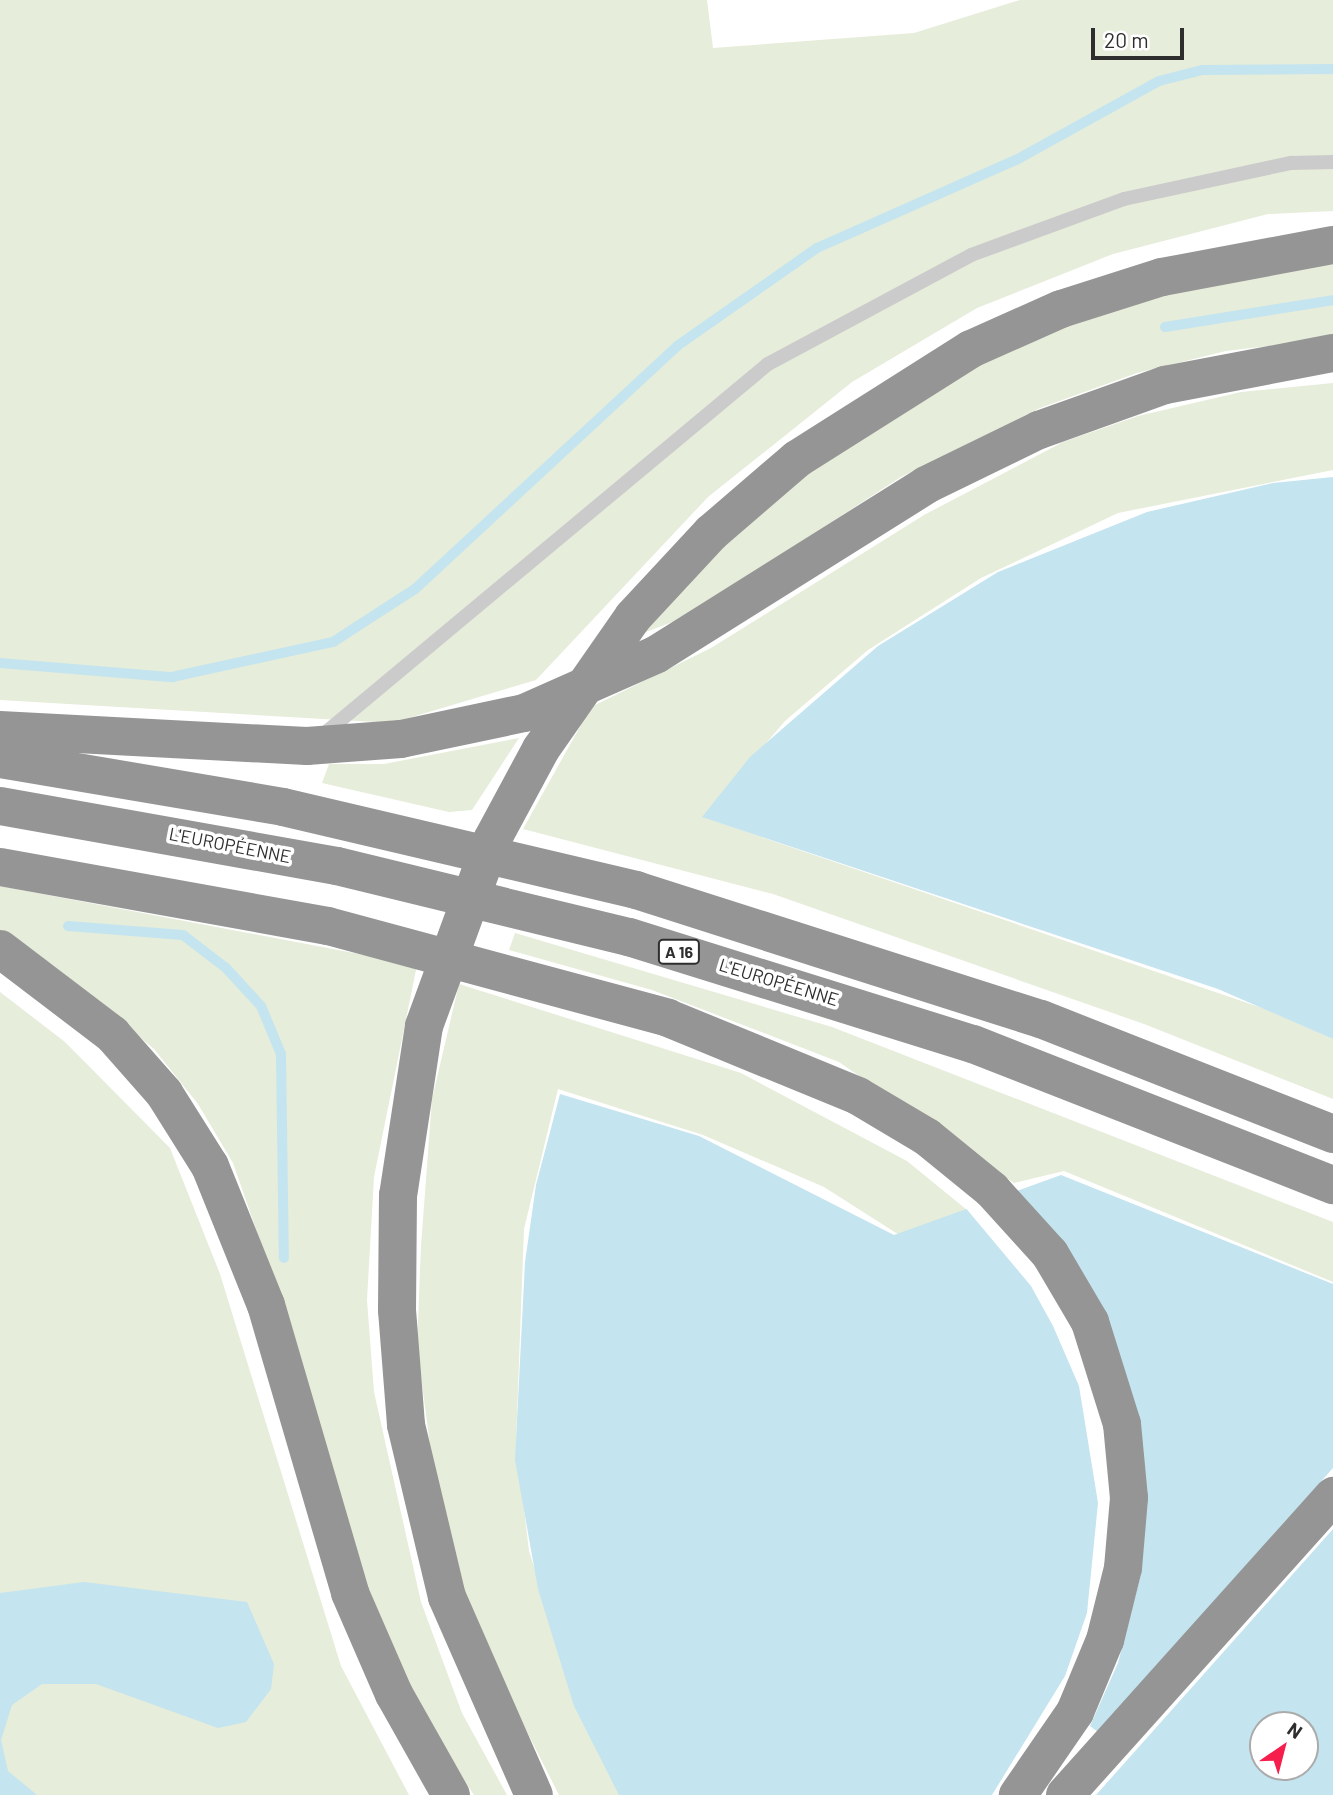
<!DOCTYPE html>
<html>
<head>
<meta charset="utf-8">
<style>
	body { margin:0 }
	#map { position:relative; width:1333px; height:1795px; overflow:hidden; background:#fff; font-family:Barlow,sans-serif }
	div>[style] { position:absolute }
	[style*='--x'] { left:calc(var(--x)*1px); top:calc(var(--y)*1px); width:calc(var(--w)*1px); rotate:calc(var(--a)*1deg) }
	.green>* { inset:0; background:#e6edda }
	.water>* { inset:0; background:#c4e4ef }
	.pier>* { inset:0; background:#fff }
	.stream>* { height:10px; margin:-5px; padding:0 5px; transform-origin:5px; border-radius:5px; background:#c4e4ef }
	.lane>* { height:14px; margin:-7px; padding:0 7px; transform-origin:7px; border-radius:7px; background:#cbcbcb }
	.highway>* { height:38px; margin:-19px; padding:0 19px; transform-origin:19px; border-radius:19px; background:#959595 }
	.highway-bridge>* { height:38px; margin:-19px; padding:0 19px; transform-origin:19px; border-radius:19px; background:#959595 }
	span { translate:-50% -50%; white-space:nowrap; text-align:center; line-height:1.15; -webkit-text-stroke:7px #fff; paint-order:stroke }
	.shield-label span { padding:2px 5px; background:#fff; border:2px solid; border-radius:5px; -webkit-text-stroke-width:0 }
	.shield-label { font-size:16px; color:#2e2e2e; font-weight:700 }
	.street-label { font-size:18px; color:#2e2e2e }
	.north { position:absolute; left:1249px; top:1711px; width:70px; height:70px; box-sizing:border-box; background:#fff; border:2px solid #ababab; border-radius:50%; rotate:35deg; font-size:19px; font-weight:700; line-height:28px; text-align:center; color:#2e2e2e }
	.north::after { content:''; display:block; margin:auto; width:24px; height:32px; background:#f61e4c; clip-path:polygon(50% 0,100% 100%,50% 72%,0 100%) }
	.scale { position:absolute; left:1091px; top:28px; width:93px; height:32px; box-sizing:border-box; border:4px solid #2e2e2e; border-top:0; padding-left:9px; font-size:21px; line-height:24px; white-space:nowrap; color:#2e2e2e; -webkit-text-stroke:5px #fff; paint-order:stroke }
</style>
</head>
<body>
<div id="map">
	<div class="green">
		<div style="clip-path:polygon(0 0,707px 0,713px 48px,914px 33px,1020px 0,1333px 0,1333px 211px,1268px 214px,1113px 254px,977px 308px,852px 382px,708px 497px,536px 680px,392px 723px,0 700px)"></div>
		<div style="clip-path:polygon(1333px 260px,1333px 338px,1226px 351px,1137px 373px,1040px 408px,901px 477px,683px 618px,638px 635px,769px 499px,962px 368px,1147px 294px)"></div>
		<div style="clip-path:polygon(1333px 383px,1333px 470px,1118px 513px,981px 578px,868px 650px,785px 721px,703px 817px,1265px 1009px,1333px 1039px,1333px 1099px,1144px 1024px,773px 894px,523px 829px,591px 707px,711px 648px,924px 515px,1063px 442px,1138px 416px,1241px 392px)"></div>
		<div style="clip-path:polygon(519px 738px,472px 810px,449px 812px,322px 783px,329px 764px,384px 764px)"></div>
		<div style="clip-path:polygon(0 886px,417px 965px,374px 1177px,367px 1300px,374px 1392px,421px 1602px,462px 1713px,507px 1795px,474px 1795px,437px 1740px,382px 1630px,351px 1551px,292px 1333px,233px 1163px,198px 1104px,154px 1049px,54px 966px,0 932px)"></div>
		<div style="clip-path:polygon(515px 933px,832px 1027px,1333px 1222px,1333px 1282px,1064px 1171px,1014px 1183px,839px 1062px,652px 990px,509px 950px)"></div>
		<div style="clip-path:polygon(459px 984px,741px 1073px,907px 1161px,967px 1210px,904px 1238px,824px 1187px,703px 1135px,558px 1089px,524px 1229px,516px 1442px,529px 1551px,565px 1667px,622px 1795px,559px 1795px,476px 1631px,436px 1490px,417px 1347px,421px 1246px,432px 1099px)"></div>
		<div style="clip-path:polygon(0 992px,65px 1042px,170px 1148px,220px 1274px,341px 1666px,409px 1795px,0 1795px)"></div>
	</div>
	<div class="water">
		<div style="clip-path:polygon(1333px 477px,1333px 1039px,1218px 989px,702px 817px,750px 757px,878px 646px,998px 572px,1147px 512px,1273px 483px)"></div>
		<div style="clip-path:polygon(evenodd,560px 1094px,699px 1136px,894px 1235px,1061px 1175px,1333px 1284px,1333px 1795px,619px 1795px,574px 1706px,538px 1589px,515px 1460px,525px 1262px,536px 1185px,560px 1094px,1263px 1725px,1305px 1725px,1305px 1767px,1263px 1767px,1263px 1725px)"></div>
		<div style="clip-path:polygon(84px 1582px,247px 1602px,274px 1664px,271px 1689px,246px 1722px,218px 1728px,96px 1684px,42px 1684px,12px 1705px,1px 1740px,8px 1771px,37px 1795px,0 1795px,0 1593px)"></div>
	</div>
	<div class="pier">
		<div style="clip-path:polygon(1011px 1189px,1070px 1262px,1141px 1574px,1118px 1663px,1090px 1726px,1098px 1732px,1333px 1468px,1333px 1529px,1096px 1795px,992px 1795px,1065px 1676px,1087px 1613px,1098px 1503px,1079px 1386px,1053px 1326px,1031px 1286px,964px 1206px)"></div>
	</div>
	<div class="stream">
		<div style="--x:1165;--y:327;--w:170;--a:-9.1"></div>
		<div style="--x:0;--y:663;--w:173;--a:4.7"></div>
		<div style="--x:172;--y:677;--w:165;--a:-12.3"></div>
		<div style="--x:333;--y:642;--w:98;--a:-32.9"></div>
		<div style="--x:415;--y:589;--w:357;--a:-42.8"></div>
		<div style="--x:677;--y:346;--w:171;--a:-35"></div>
		<div style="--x:817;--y:248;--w:218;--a:-23.9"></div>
		<div style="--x:1016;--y:160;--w:163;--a:-28.9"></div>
		<div style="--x:1159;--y:81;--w:44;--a:-14.3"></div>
		<div style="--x:1202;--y:70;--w:131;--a:-0.4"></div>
		<div style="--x:68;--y:926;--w:115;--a:4.5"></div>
		<div style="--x:183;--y:935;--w:54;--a:37.5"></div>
		<div style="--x:226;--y:968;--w:52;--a:47.4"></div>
		<div style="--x:261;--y:1006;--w:52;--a:67.4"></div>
		<div style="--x:281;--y:1054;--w:204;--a:89.2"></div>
	</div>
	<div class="lane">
		<div style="--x:324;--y:734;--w:578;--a:-39.81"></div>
		<div style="--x:768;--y:364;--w:230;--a:-28.2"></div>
		<div style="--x:971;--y:255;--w:163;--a:-20.1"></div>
		<div style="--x:1124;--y:199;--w:171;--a:-12.2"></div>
		<div style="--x:1291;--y:163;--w:42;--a:-1.4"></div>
	</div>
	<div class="highway">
		<div style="--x:633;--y:617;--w:115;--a:-47.1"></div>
		<div style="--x:711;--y:533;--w:113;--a:-40.7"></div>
		<div style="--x:797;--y:459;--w:206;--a:-32.3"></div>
		<div style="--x:971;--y:349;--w:98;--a:-24"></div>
		<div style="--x:1061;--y:309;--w:106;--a:-17.6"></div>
		<div style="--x:1162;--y:277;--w:174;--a:-10.6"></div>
		<div style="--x:0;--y:730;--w:307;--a:3"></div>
		<div style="--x:307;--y:746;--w:94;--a:-4.3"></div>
		<div style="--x:401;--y:739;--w:126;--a:-11.9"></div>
		<div style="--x:524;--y:713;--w:145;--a:-23.9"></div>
		<div style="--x:657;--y:654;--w:318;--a:-32.1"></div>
		<div style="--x:926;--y:485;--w:126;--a:-26"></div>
		<div style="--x:1039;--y:430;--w:134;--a:-19.7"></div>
		<div style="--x:1165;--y:385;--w:171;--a:-10.8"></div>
		<div style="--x:0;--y:759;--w:287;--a:9.6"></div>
		<div style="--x:283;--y:807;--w:363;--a:13.2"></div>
		<div style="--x:636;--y:890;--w:425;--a:17.7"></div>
		<div style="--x:1041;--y:1019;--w:314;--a:21.5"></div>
		<div style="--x:0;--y:806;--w:342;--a:10.1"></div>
		<div style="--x:337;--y:866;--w:301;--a:13.7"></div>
		<div style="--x:629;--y:937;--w:360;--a:17.3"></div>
		<div style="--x:973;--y:1044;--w:387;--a:21.4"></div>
		<div style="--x:0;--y:867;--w:333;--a:10.2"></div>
		<div style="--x:328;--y:926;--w:352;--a:15.1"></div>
		<div style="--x:668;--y:1018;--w:205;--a:22.3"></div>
		<div style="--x:858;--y:1096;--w:80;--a:30.7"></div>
		<div style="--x:927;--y:1137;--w:84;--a:39.2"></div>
		<div style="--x:992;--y:1190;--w:86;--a:47.8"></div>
		<div style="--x:1050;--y:1254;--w:79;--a:59.5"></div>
		<div style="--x:1090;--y:1322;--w:107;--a:72.6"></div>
		<div style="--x:1122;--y:1424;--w:74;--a:84.6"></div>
		<div style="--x:1129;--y:1498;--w:70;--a:94.9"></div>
		<div style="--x:1123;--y:1568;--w:74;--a:104"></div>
		<div style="--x:1105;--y:1640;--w:78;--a:112.6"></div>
		<div style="--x:1075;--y:1712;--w:101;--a:124.5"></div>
		<div style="--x:0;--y:949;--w:141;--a:37.2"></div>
		<div style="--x:112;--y:1034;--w:79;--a:48.6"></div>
		<div style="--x:164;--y:1093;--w:86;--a:57.8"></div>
		<div style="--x:210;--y:1166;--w:150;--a:68.1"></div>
		<div style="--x:266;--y:1305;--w:300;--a:73.7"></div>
		<div style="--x:350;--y:1593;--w:110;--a:66.5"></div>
		<div style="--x:394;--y:1694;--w:116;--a:60.6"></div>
		<div style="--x:424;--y:1026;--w:171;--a:98.7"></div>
		<div style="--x:398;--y:1195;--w:115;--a:90.5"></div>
		<div style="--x:397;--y:1310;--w:115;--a:85.5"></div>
		<div style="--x:406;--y:1425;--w:177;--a:76.6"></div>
		<div style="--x:447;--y:1597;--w:216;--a:66.3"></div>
		<div style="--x:1065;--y:1795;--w:402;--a:-48.1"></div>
	</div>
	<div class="highway-bridge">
		<div style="--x:424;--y:1026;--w:198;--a:-69.9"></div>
		<div style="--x:492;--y:840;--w:103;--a:-61.7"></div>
		<div style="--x:541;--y:749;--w:161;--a:-55.1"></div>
	</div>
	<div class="shield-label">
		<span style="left:679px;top:952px">A 16</span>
	</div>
	<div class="street-label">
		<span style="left:230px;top:845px;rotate:11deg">L'EUROPÉENNE</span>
		<span style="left:779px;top:982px;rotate:17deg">L'EUROPÉENNE</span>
	</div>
	<div class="north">N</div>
	<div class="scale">20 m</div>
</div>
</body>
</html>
